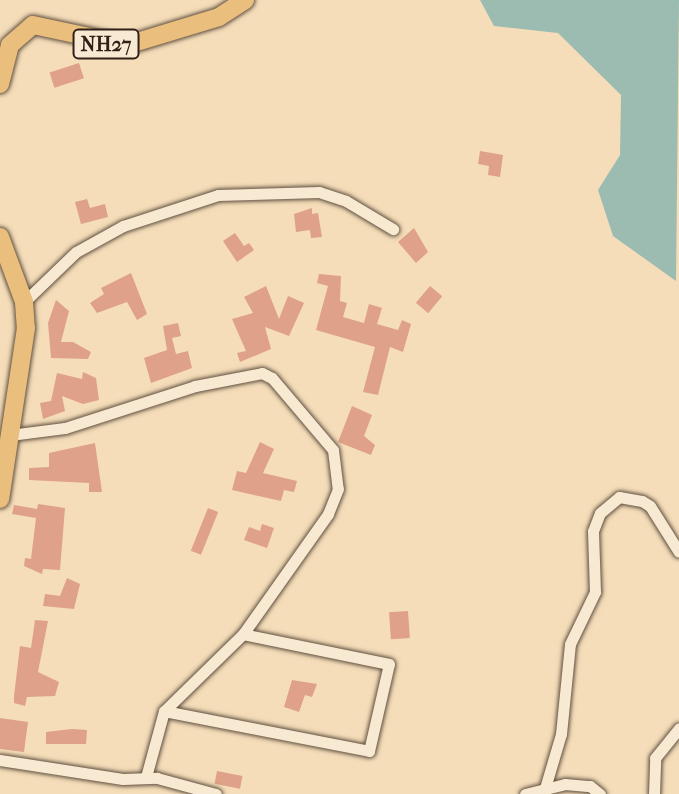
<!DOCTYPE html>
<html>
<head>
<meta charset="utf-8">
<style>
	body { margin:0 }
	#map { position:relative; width:679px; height:794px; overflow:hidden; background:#f5ddb9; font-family:"IM FELL French Canon",serif }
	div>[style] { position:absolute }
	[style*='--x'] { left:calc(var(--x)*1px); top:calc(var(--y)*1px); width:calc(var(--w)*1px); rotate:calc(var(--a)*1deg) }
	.water>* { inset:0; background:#9cbbb1 }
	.building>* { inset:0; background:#dfa188; transform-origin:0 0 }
	.roads { filter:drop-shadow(0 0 2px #605040) drop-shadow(0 0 2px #605040) }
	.minor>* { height:11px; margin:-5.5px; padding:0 5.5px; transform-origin:5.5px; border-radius:5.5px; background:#f8e9d2 }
	.trunk>* { height:18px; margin:-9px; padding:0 9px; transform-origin:9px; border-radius:9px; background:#eabe7c }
	span { translate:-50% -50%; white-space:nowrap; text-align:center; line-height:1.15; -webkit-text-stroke:6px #f8e9d2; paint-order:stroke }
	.shield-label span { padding:2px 6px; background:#f8e9d2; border:2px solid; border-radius:6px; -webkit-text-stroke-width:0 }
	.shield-label { font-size:20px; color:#2f2118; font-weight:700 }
</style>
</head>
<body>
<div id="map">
	<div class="water">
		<div style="clip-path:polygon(480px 0,679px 0,676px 281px,613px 236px,598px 190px,620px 155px,621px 95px,558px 33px,494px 26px)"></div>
	</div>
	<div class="building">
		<div style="left:79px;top:63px;width:16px;height:31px;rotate:72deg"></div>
		<div style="clip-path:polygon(480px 151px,503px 155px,500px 177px,488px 175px,489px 166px,478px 164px)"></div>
		<div style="clip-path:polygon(87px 199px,90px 208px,105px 204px,108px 217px,81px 224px,75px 202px)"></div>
		<div style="clip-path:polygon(312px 208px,312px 214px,318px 213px,322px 237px,311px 238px,310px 230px,296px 232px,294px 214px)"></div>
		<div style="clip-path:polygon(414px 228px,428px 252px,416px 263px,398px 242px)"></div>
		<div style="clip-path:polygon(235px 233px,244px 246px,249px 243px,254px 250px,237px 262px,223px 241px)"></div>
		<div style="clip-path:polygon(131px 273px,147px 314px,137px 320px,127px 302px,97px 313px,90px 303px,104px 294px,101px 288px)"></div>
		<div style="clip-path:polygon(319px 274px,341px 276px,340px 301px,347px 303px,343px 317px,364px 323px,369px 304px,382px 308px,377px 324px,398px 330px,402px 320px,411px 324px,403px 352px,390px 347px,378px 395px,363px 392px,375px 347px,316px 330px,328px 286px,317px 283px)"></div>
		<div style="clip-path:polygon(266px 286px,279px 319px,288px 296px,304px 303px,289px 336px,265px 327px,271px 349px,240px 362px,237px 353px,246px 351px,232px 319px,253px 313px,244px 297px)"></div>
		<div style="left:430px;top:286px;width:16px;height:22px;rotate:40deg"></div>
		<div style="clip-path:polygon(56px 300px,69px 311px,61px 342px,73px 342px,91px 352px,88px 359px,51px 358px,48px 323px)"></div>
		<div style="clip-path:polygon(178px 323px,181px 336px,172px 338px,176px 354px,188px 351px,192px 368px,151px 383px,144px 358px,167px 350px,163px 326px)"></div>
		<div style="clip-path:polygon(83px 372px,96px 378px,99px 400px,83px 404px,62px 396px,65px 411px,43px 419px,40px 403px,51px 401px,57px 373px,82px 379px)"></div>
		<div style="clip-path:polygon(352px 406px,372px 415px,364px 436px,375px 445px,371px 455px,338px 442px)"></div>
		<div style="clip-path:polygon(260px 442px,274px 449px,263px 473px,297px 481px,294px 492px,284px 490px,281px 501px,232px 490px,237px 471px,246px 473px)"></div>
		<div style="clip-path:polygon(95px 443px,102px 492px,89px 492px,89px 483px,29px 480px,29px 468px,49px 467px,49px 453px)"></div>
		<div style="clip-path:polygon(38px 504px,65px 508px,60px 570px,43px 569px,42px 574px,24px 566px,25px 558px,31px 559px,36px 518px,12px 514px,14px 505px,37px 509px)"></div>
		<div style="left:208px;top:508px;width:11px;height:46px;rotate:22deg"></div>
		<div style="clip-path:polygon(262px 524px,274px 528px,267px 548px,244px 540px,249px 527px,260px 531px)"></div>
		<div style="clip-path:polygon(67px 578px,80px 584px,74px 609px,43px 606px,45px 594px,60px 596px)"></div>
		<div style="left:408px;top:611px;width:27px;height:19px;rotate:86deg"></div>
		<div style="clip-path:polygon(35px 620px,48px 621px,38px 672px,59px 682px,55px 696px,27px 697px,25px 706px,14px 703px,14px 696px,20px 646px,31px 648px)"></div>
		<div style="clip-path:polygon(292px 680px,317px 684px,312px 697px,305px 695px,299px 712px,284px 707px)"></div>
		<div style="clip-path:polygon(0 718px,28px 722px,24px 752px,0 749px)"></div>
		<div style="clip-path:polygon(72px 729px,87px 730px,86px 744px,46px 744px,46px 732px)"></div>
		<div style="left:217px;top:771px;width:26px;height:13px;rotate:11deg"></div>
	</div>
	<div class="roads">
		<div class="minor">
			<div style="--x:24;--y:302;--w:72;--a:-43.9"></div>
			<div style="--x:76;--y:252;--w:54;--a:-29"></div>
			<div style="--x:123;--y:226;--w:100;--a:-18.1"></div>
			<div style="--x:218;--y:195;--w:101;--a:-1.7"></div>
			<div style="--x:319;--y:192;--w:28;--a:18"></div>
			<div style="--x:346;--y:201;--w:55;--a:30.8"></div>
			<div style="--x:10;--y:435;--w:55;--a:-7.3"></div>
			<div style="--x:65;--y:428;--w:137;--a:-17.9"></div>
			<div style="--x:195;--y:386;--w:68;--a:-11"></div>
			<div style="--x:262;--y:373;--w:11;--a:27"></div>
			<div style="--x:272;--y:378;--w:94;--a:49.7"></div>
			<div style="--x:333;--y:450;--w:39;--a:83"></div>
			<div style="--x:338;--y:489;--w:27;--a:112"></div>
			<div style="--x:328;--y:514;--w:147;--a:125.3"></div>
			<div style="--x:243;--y:634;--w:110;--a:135.7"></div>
			<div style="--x:164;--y:711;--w:68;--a:105.3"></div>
			<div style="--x:164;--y:711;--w:209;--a:11"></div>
			<div style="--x:369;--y:751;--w:89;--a:-77.1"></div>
			<div style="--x:389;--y:664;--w:149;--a:-168.4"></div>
			<div style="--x:0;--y:760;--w:124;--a:8.8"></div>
			<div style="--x:123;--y:779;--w:34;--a:-2"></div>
			<div style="--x:157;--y:778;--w:61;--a:15.2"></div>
			<div style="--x:545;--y:788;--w:56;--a:-73.5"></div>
			<div style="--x:561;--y:734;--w:90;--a:-84.3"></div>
			<div style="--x:570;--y:644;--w:58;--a:-64.3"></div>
			<div style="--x:595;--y:592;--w:61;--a:-91.9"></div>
			<div style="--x:593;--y:531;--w:19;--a:-69"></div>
			<div style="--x:600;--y:513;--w:25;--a:-40"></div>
			<div style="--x:619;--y:497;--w:23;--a:10"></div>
			<div style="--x:642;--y:501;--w:9;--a:32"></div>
			<div style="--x:650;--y:506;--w:54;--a:57.8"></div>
			<div style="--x:525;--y:794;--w:41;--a:-14"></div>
			<div style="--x:565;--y:784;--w:25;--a:5"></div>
			<div style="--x:590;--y:786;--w:13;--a:39"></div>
			<div style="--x:654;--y:794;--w:36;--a:-88"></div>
			<div style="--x:655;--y:758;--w:38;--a:-51"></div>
		</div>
		<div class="trunk">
			<div style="--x:0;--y:84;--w:40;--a:-75.6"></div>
			<div style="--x:10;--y:45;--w:30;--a:-41"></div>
			<div style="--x:33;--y:25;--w:96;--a:12"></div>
			<div style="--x:127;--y:45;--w:96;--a:-16.9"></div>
			<div style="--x:219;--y:17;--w:31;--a:-33"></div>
			<div style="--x:0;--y:237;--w:69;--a:69.7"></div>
			<div style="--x:24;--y:302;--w:26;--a:86"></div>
			<div style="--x:26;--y:328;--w:173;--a:98.6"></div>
		</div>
	</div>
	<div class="shield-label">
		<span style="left:106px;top:44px">NH27</span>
	</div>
</div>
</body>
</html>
